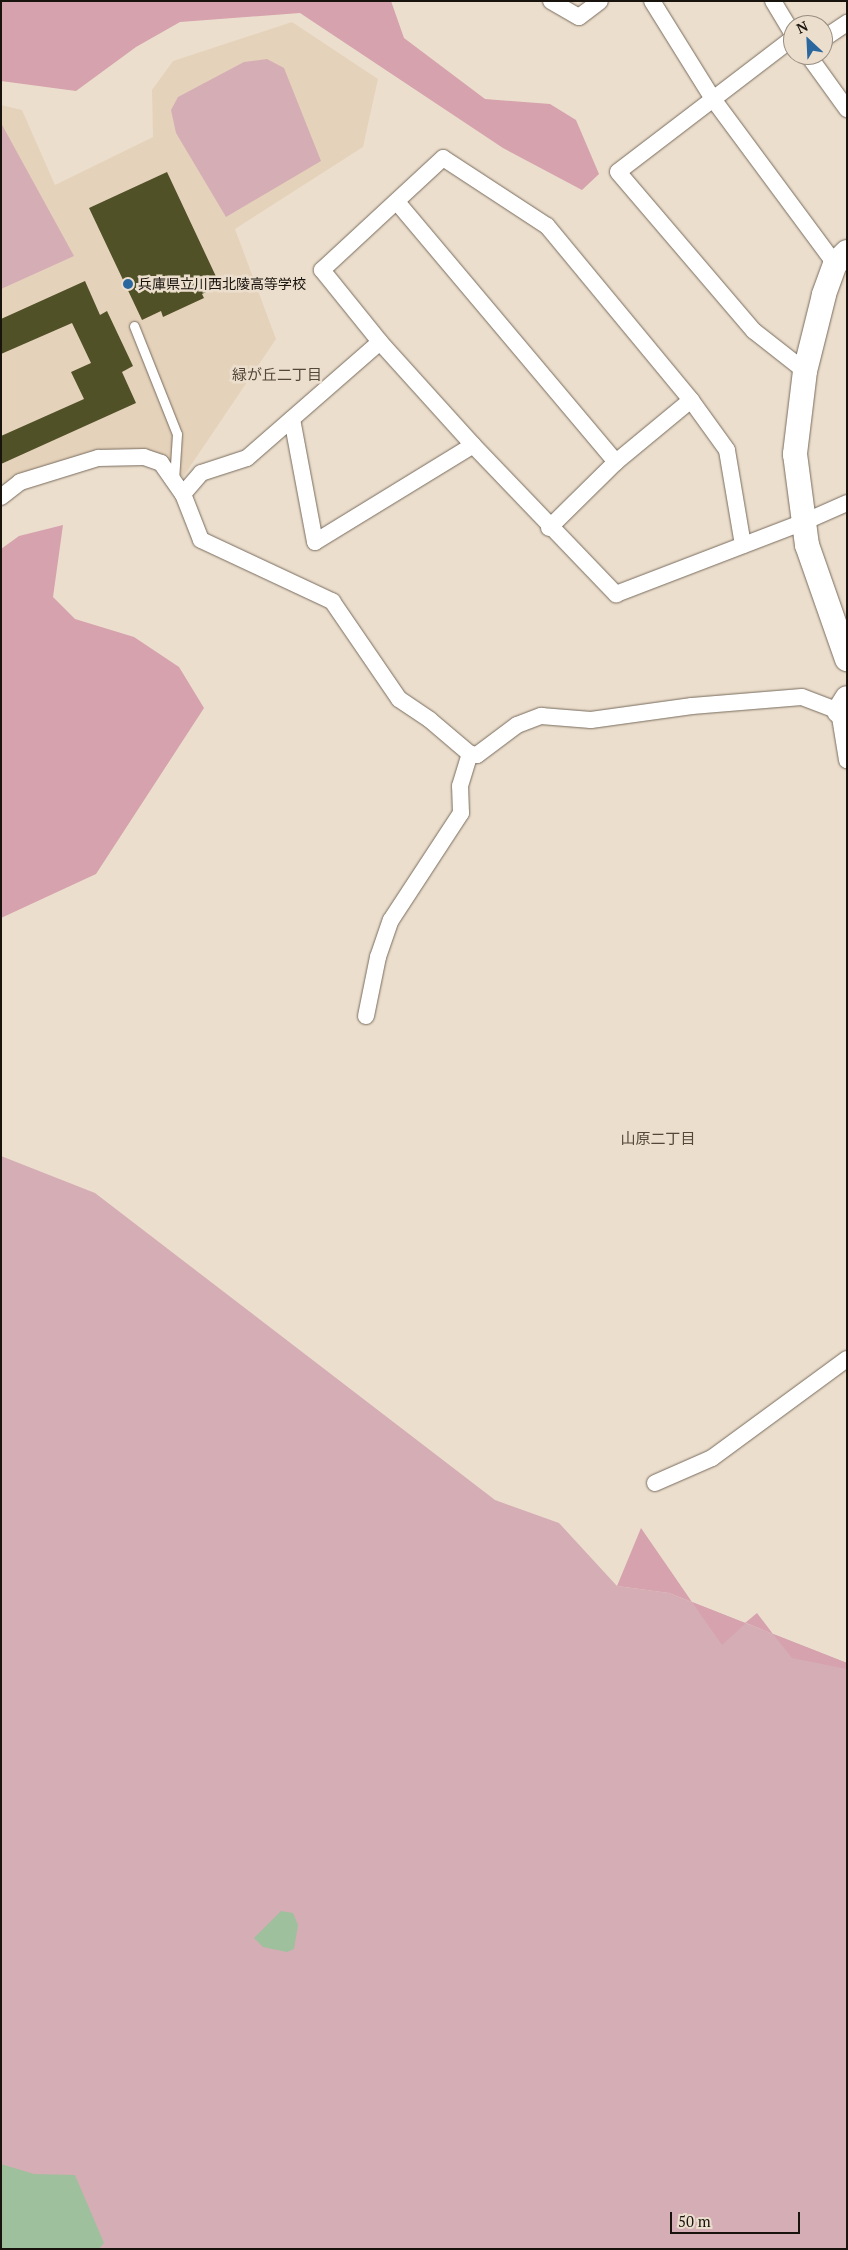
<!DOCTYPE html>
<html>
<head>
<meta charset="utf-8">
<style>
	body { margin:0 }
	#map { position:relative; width:848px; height:2250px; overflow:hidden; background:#ecdecd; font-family:"PT Serif","Noto Sans JP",serif }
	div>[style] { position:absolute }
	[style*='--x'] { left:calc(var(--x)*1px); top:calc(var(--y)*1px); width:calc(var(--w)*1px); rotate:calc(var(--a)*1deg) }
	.built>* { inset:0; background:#e5d2bb }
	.green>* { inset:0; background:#d5adb5 }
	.forest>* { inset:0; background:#d5a2ad }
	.water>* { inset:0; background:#9ec09c }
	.building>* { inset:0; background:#515127 }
	.roads { filter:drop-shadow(0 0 1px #786c5d) drop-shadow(0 0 1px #786c5d) }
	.lane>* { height:9px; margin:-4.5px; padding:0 4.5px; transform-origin:4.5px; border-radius:4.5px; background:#fff }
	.street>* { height:16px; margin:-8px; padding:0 8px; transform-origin:8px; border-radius:8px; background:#fff }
	.secondary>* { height:24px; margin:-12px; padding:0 12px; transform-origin:12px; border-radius:12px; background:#fff }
	.dots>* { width:14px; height:14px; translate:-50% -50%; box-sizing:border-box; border:2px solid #ecdecd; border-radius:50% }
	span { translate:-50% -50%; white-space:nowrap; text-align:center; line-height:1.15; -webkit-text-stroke:5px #ecdecd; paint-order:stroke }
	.poi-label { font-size:14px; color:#18130d }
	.left { translate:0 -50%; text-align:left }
	.neighbourhood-label { font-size:15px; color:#524739 }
	.frame { position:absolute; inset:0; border:2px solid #18130d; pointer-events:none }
	.north { position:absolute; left:783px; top:15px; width:50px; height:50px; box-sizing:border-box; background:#ecdecd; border:1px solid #978d80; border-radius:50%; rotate:335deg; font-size:14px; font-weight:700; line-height:20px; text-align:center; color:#18130d }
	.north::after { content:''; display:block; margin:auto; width:18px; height:22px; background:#2a679e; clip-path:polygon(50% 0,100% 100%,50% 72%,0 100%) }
	.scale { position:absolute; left:670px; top:2212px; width:130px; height:22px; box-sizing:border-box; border:2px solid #18130d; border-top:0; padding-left:6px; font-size:15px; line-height:18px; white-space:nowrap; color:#18130d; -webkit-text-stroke:4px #ecdecd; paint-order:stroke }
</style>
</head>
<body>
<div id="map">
	<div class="built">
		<div style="clip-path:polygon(292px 22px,378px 79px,363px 147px,235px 229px,276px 339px,183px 477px,161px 455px,124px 449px,26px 472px,1px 491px,1px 105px,22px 110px,55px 185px,153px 137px,152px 90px,173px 61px)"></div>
	</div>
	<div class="green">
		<div style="clip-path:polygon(267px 59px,284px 68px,321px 161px,226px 217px,176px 133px,171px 110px,178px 97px,244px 62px)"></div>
		<div style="clip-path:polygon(1px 123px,74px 256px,1px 289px)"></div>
		<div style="clip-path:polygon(1px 1156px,95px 1193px,495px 1500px,559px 1523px,617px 1586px,669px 1593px,847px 1663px,847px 2249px,1px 2249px)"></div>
	</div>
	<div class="forest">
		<div style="clip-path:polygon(1px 1px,391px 1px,404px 38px,485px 99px,550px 104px,576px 120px,599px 174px,582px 190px,503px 148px,300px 13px,180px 22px,136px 47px,76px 91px,1px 81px)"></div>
		<div style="clip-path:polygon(63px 525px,53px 597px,75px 619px,134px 637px,179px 667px,204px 708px,96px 874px,1px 918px,1px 549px,19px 536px)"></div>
		<div style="clip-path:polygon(641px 1528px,692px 1602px,745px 1623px,757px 1613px,773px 1634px,847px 1663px,847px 1669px,792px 1658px,773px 1634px,746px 1623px,722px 1645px,692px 1602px,669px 1593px,617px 1586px)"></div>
	</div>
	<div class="water">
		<div style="clip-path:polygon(281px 1911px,293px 1913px,298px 1925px,294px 1949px,287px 1952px,263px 1947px,254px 1938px)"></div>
		<div style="clip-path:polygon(1px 2164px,34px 2174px,75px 2175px,104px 2243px,99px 2249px,1px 2249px)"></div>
	</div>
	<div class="building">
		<div style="clip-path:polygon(167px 172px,220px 285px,202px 294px,204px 298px,163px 317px,161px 311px,142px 320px,89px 208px)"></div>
		<div style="clip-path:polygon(85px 281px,100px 315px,107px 311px,133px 366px,122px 372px,136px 403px,1px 464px,1px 436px,84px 399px,71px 372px,91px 363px,72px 323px,1px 354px,1px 319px)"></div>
	</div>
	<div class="roads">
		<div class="lane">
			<div style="--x:134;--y:326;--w:116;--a:68.3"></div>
			<div style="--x:177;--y:434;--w:46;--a:93.7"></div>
		</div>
		<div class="street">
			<div style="--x:551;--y:1;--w:32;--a:30"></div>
			<div style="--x:579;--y:17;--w:26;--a:-37"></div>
			<div style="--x:652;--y:1;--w:115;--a:58.1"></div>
			<div style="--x:713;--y:99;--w:205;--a:53.5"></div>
			<div style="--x:773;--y:1;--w:39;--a:59"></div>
			<div style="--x:793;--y:38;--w:220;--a:142.6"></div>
			<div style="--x:618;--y:172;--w:209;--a:49.5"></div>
			<div style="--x:754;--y:331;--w:65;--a:38.1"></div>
			<div style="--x:823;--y:39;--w:29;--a:-34"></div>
			<div style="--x:808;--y:55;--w:67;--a:54.2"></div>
			<div style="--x:397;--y:202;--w:340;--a:49.9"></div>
			<div style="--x:292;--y:419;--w:125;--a:79.4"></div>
			<div style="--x:315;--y:542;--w:185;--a:-31.5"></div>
			<div style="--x:183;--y:494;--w:28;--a:-49"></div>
			<div style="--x:201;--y:473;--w:48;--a:-18.1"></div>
			<div style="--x:247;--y:458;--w:176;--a:-41.1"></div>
			<div style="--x:1;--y:497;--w:24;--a:-38"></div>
			<div style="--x:20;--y:482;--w:82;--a:-17.1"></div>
			<div style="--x:98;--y:458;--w:46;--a:-1.2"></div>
			<div style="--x:144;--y:457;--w:18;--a:19"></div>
			<div style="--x:161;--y:463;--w:38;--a:55"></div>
			<div style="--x:183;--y:494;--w:49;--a:68.6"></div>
			<div style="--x:201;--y:540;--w:145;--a:25"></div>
			<div style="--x:332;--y:601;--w:119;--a:55.6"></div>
			<div style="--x:399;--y:699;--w:37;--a:34"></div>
			<div style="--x:430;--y:720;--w:52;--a:40.4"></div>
			<div style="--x:470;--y:754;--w:7;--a:8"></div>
			<div style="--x:477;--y:755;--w:50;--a:-36.9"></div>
			<div style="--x:517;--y:725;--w:26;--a:-21"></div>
			<div style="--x:541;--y:716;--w:50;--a:4.6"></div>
			<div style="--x:591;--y:720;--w:102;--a:-7.9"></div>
			<div style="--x:692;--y:706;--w:110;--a:-4.7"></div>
			<div style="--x:802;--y:697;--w:40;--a:21"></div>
			<div style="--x:839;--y:711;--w:50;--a:80.7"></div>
			<div style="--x:549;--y:528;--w:94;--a:-44.6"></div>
			<div style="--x:616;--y:462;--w:97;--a:-39.6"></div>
			<div style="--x:743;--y:545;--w:96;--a:-99.6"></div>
			<div style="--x:727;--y:450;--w:62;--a:-125.8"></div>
			<div style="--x:691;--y:400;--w:226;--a:-129.6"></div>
			<div style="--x:547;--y:226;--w:124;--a:-146.8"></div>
			<div style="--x:443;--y:158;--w:165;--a:137.2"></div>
			<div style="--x:322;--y:270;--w:92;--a:51.1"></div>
			<div style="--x:380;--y:342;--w:139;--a:47.9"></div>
			<div style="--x:473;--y:445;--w:207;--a:46.2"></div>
			<div style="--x:616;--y:594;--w:201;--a:-21"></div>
			<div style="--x:804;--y:522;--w:47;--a:-23.8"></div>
			<div style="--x:366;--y:1016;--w:60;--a:-78.5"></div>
			<div style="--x:378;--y:957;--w:39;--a:-71"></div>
			<div style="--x:391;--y:920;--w:128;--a:-56.8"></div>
			<div style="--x:461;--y:813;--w:27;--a:-92"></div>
			<div style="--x:460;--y:786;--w:34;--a:-73"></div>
			<div style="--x:655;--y:1483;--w:62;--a:-23.7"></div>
			<div style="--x:712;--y:1458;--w:167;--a:-36.3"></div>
		</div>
		<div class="secondary">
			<div style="--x:847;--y:252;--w:17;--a:135"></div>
			<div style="--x:835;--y:264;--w:33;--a:110"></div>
			<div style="--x:824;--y:295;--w:78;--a:104"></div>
			<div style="--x:805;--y:371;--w:84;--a:96.9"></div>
			<div style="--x:795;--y:454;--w:92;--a:82.5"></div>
			<div style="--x:807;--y:545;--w:121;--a:70.7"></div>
			<div style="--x:839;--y:711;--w:15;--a:-58"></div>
		</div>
	</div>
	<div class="dots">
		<div style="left:128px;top:284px;background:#2a679e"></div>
	</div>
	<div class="poi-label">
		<span class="left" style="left:138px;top:284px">兵庫県立川西北陵高等学校</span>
	</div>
	<div class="neighbourhood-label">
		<span style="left:277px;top:375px">緑が丘二丁目</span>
		<span style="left:658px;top:1139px">山原二丁目</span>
	</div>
	<div class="frame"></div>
	<div class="north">N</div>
	<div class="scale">50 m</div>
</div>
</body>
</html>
